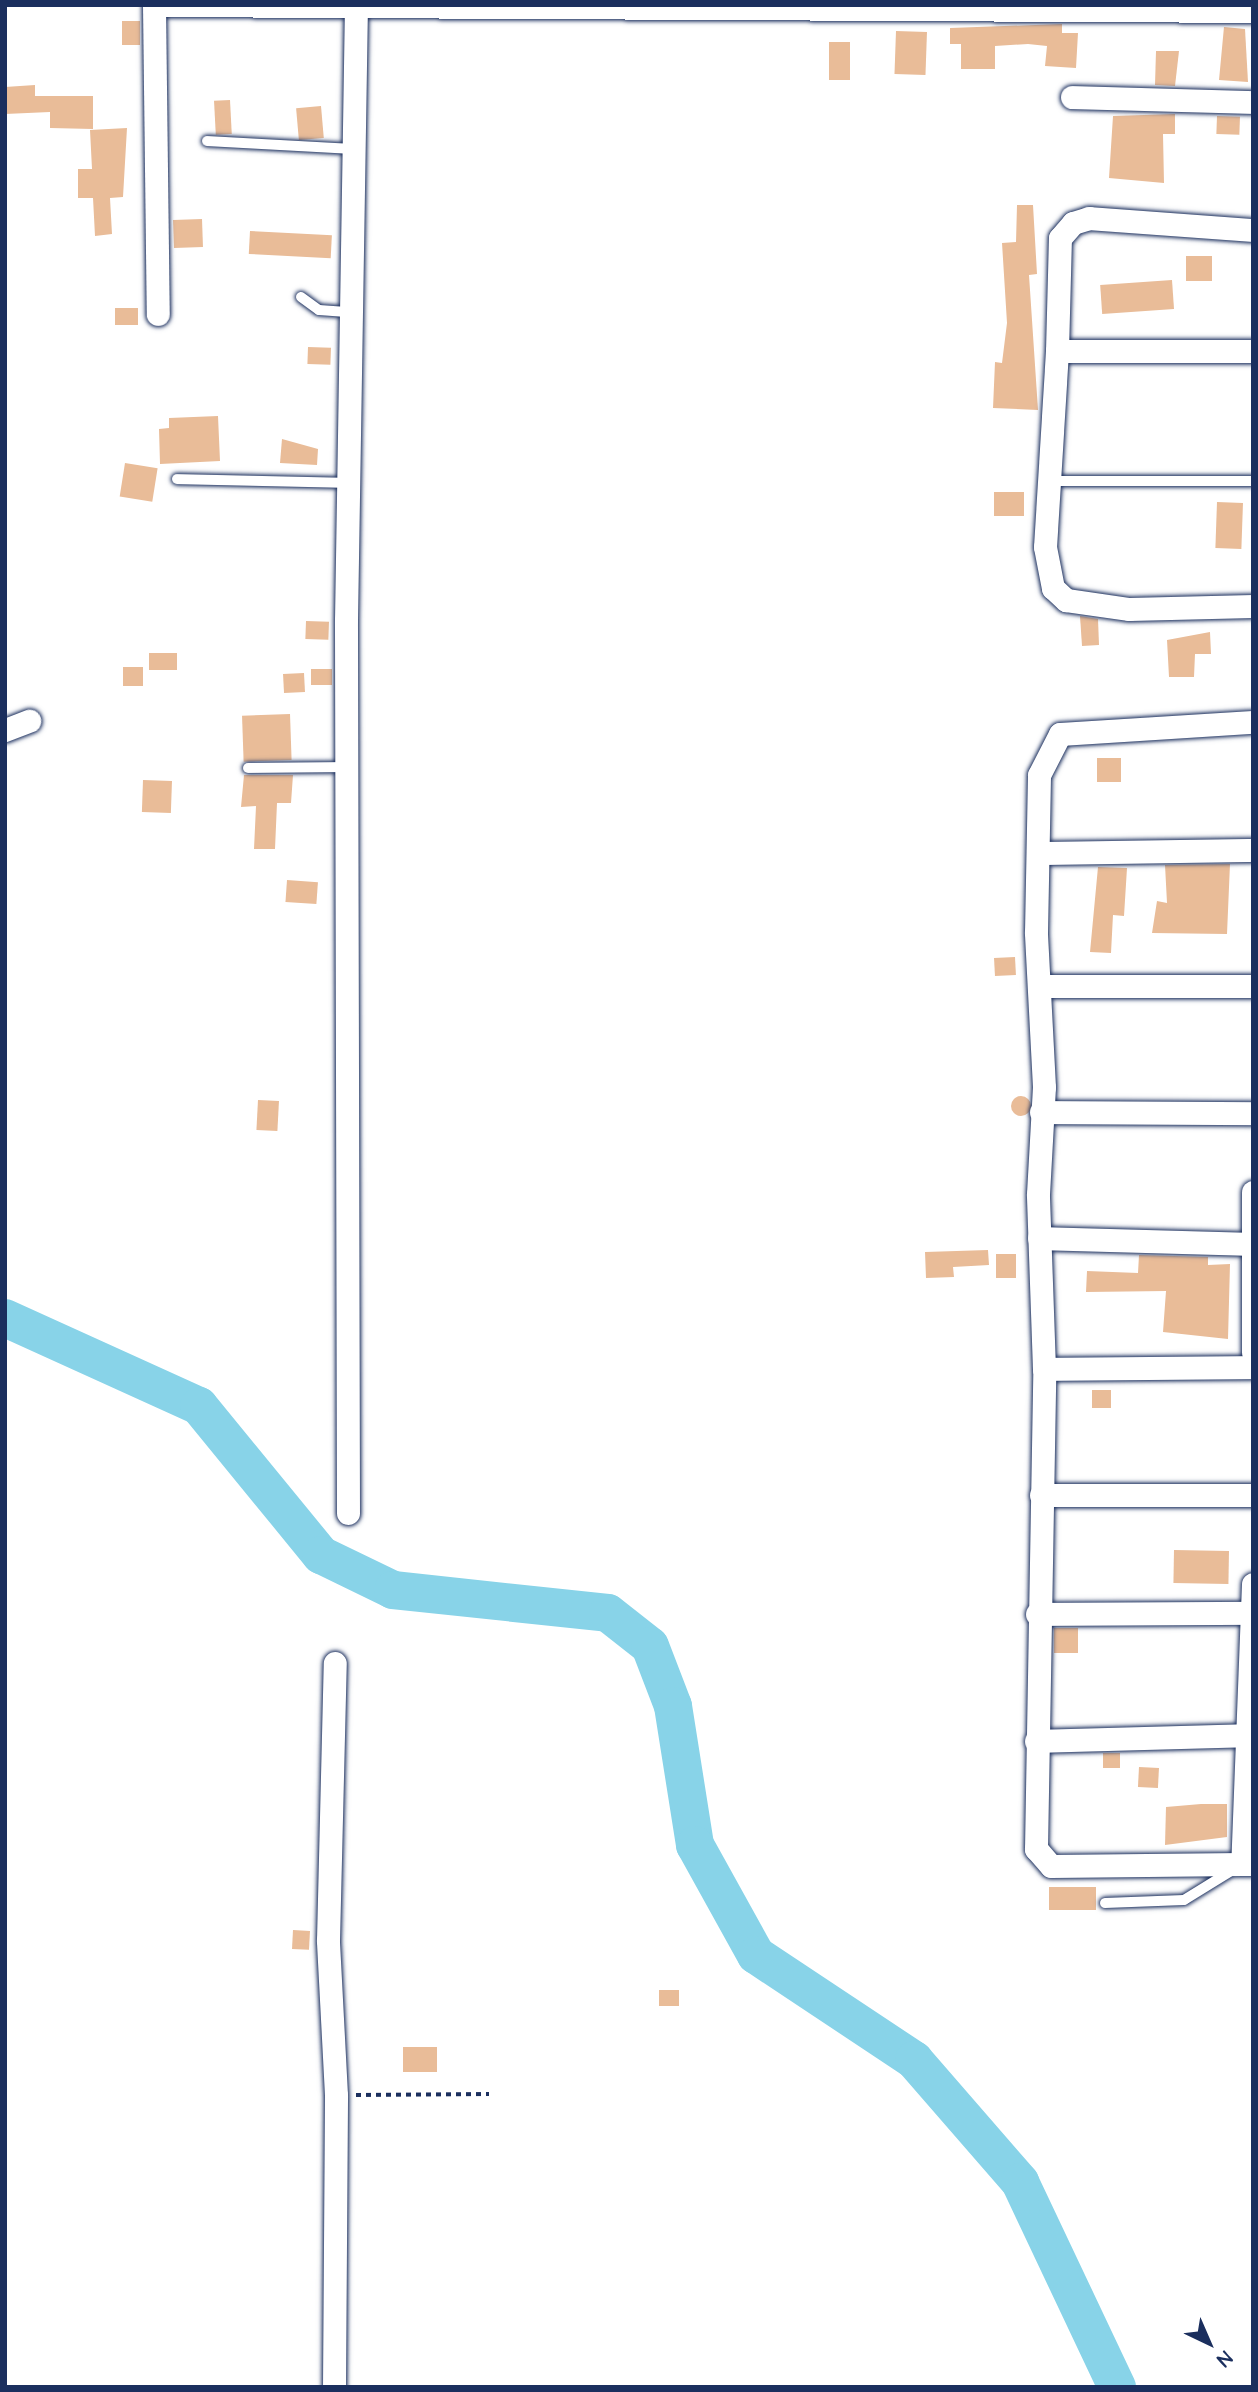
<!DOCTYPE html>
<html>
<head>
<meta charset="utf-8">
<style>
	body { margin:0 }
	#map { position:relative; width:1258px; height:2392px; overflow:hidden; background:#fff; font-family:"Architects Daughter",sans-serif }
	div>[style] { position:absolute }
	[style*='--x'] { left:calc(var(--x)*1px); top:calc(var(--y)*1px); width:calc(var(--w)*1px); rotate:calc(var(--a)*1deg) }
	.river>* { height:38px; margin:-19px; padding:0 19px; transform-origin:19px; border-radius:19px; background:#88d3e8 }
	.building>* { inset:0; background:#e9bc98; transform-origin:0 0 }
	.round { border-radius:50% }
	.path>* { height:3.5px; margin-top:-1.75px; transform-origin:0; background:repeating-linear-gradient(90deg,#1b2f5e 0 5px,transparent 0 10px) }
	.roads { filter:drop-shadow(0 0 2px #1b2f5e) drop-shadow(0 0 2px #1b2f5e) }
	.lane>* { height:10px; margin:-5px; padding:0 5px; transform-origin:5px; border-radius:5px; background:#fff }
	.street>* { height:23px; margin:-11.5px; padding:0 11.5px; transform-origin:11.5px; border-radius:11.5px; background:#fff }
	span { translate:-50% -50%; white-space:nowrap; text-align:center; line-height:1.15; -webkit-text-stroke:5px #fff; paint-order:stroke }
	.frame { position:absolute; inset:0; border:7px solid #1b2f5e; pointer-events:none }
	.north { position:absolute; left:1174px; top:2308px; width:70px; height:70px; -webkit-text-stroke:5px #fff; paint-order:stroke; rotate:136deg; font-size:19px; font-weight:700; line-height:28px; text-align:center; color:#1b2f5e }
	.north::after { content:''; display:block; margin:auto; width:24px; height:32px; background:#1b2f5e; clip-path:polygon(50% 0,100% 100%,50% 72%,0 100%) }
</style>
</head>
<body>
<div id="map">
	<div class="river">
		<div style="--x:5;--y:1318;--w:213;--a:24.4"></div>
		<div style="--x:199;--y:1406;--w:193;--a:50.7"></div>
		<div style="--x:321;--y:1555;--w:80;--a:25.9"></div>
		<div style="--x:393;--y:1590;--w:216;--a:6.1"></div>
		<div style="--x:608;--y:1613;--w:53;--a:38.2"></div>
		<div style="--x:650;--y:1646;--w:64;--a:69"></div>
		<div style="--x:673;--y:1706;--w:141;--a:81"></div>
		<div style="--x:695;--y:1845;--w:126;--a:61"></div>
		<div style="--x:756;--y:1955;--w:190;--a:33.6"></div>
		<div style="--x:914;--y:2060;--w:162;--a:49"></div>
		<div style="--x:1020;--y:2182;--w:227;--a:64.7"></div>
	</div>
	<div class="building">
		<div style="left:122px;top:21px;width:18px;height:24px"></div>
		<div style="clip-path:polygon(1062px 24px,1062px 33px,1078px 33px,1076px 68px,1045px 66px,1047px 46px,1028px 44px,995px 46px,995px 69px,961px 69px,961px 44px,950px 44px,950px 28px)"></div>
		<div style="clip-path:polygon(1224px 27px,1245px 29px,1248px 82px,1219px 80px)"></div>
		<div style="left:896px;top:31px;width:31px;height:43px;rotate:2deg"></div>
		<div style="left:829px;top:42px;width:21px;height:38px"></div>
		<div style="clip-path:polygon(1156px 51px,1179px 51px,1175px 86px,1155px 85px)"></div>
		<div style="clip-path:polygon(35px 85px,35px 96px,93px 96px,93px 129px,50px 128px,50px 112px,5px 114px,5px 87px)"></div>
		<div style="left:230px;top:100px;width:34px;height:16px;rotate:87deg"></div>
		<div style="left:321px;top:106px;width:32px;height:25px;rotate:85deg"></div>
		<div style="clip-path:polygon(1175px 114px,1175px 134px,1163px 134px,1164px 183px,1109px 178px,1113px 116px)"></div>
		<div style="left:1217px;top:116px;width:23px;height:18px;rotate:2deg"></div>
		<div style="clip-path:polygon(127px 128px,123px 197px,110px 198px,112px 234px,95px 236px,93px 198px,78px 198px,78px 169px,92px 169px,90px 130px)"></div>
		<div style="clip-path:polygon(1017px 205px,1033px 205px,1037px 274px,1029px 275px,1038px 410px,993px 408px,995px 362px,1002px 363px,1007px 323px,1002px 243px,1016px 242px)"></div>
		<div style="left:202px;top:219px;width:28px;height:29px;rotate:88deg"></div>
		<div style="left:250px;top:231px;width:82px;height:23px;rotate:3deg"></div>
		<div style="left:1186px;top:256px;width:26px;height:25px"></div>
		<div style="left:1172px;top:280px;width:29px;height:72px;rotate:86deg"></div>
		<div style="left:115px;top:308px;width:23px;height:17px"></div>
		<div style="left:308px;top:347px;width:23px;height:17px;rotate:2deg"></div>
		<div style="clip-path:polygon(218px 416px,220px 461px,160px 464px,159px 429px,169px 428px,169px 418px)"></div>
		<div style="clip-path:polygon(282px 439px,318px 449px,317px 465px,280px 463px)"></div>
		<div style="left:125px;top:463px;width:33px;height:34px;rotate:9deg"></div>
		<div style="left:994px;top:492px;width:30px;height:24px"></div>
		<div style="left:1217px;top:502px;width:26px;height:46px;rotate:2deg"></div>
		<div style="clip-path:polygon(1080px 616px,1098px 619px,1099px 645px,1082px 646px)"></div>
		<div style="left:306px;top:621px;width:23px;height:18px;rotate:2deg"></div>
		<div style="clip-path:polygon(1210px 632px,1211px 654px,1195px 654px,1194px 677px,1169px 677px,1167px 640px)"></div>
		<div style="left:149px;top:653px;width:28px;height:17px"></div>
		<div style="left:123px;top:667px;width:20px;height:19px"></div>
		<div style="left:311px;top:669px;width:21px;height:16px"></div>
		<div style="left:304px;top:673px;width:19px;height:21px;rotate:87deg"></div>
		<div style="left:290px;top:714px;width:46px;height:48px;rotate:88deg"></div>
		<div style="left:1097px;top:758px;width:24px;height:24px"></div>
		<div style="clip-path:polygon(244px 775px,293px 775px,291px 803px,277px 803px,275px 849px,254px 849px,256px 806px,241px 807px)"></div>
		<div style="left:143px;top:780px;width:29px;height:32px;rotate:2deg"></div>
		<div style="clip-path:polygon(1230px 864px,1227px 934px,1152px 933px,1157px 901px,1167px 903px,1165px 865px)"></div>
		<div style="clip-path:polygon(1098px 867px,1127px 868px,1124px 916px,1113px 915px,1111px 953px,1090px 952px)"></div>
		<div style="left:287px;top:880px;width:31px;height:22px;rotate:4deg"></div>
		<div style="left:1015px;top:957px;width:18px;height:21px;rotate:87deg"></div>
		<div class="round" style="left:1011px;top:1096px;width:20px;height:20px"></div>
		<div style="left:258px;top:1100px;width:21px;height:30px;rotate:3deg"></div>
		<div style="clip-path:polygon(988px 1250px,989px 1265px,953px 1267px,954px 1277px,926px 1278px,925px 1252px)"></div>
		<div style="left:996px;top:1254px;width:20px;height:24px"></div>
		<div style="clip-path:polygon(1139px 1255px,1208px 1257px,1208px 1265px,1230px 1264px,1228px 1339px,1163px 1332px,1166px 1291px,1086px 1292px,1087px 1271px,1138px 1273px)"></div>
		<div style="left:1092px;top:1390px;width:19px;height:18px"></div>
		<div style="left:1174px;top:1550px;width:55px;height:33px;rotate:1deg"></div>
		<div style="left:1054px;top:1628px;width:24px;height:25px"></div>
		<div style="left:1103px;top:1753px;width:17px;height:15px"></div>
		<div style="left:1139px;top:1767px;width:20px;height:20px;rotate:3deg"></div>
		<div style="clip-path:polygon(1201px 1804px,1227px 1804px,1227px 1837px,1165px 1845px,1166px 1807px)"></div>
		<div style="left:1049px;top:1887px;width:47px;height:23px"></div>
		<div style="left:293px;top:1930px;width:17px;height:19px;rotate:3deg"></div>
		<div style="left:679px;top:1990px;width:16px;height:20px;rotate:90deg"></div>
		<div style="left:403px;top:2047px;width:34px;height:25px"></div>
	</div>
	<div class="path">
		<div style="--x:356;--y:2095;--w:133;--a:-0.4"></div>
	</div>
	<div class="roads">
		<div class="lane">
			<div style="--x:207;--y:141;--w:146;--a:3.1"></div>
			<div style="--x:301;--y:297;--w:22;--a:36"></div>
			<div style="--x:319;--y:310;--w:31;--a:4"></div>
			<div style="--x:177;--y:479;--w:171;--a:1.3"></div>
			<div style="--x:1051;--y:481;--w:202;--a:0"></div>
			<div style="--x:248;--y:768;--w:97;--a:-0.6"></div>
			<div style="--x:1105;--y:1903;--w:79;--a:-2.2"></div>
			<div style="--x:1184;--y:1900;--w:61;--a:-31.6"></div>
		</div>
		<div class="street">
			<div style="--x:154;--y:5;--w:309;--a:89.3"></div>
			<div style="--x:160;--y:5;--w:1093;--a:0.31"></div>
			<div style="--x:1072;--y:97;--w:181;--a:1.6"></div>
			<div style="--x:1057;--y:351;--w:113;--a:-88.5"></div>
			<div style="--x:1060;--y:238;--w:20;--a:-49"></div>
			<div style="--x:1073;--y:223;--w:17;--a:-17"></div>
			<div style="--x:1089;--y:218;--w:164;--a:4.2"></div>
			<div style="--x:1253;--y:351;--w:196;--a:180"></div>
			<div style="--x:1057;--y:351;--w:196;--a:93.5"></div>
			<div style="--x:1045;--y:547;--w:42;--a:79"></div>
			<div style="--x:1053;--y:588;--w:18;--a:43"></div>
			<div style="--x:1066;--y:600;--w:64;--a:8.1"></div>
			<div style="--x:1129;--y:609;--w:124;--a:-1.4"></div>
			<div style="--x:5;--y:730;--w:26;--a:-21"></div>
			<div style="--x:1038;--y:853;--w:215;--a:-0.8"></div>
			<div style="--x:1042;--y:986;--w:211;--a:0"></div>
			<div style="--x:1041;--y:1112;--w:212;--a:0.3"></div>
			<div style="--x:1253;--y:1192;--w:160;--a:90"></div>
			<div style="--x:1039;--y:1238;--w:213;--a:1.6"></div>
			<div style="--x:1044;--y:1369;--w:209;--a:-0.5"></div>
			<div style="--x:1041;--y:1495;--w:212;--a:0"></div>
			<div style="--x:348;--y:1513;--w:893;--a:-90.13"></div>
			<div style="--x:346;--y:620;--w:615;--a:-89.07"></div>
			<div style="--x:1253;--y:1584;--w:280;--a:92.2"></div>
			<div style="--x:1242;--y:1864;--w:11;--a:0"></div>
			<div style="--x:1037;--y:1614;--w:216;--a:-0.3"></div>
			<div style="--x:1036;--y:1741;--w:216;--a:-1.6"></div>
			<div style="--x:1242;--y:1864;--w:191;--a:179.4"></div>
			<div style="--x:1051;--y:1866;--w:23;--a:-131"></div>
			<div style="--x:1036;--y:1849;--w:480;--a:-89"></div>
			<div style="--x:1044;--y:1369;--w:175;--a:-92"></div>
			<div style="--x:1038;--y:1194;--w:107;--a:-86.8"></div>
			<div style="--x:1044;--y:1087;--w:155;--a:-93"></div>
			<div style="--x:1036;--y:932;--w:157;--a:-88.9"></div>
			<div style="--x:1039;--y:775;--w:46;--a:-62.9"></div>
			<div style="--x:1060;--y:734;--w:193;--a:-3.6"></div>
			<div style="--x:334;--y:2387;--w:292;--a:-89.6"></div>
			<div style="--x:336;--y:2095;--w:155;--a:-93"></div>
			<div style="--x:328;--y:1940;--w:277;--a:-88.6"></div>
		</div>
	</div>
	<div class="frame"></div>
	<div class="north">N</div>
</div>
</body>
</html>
